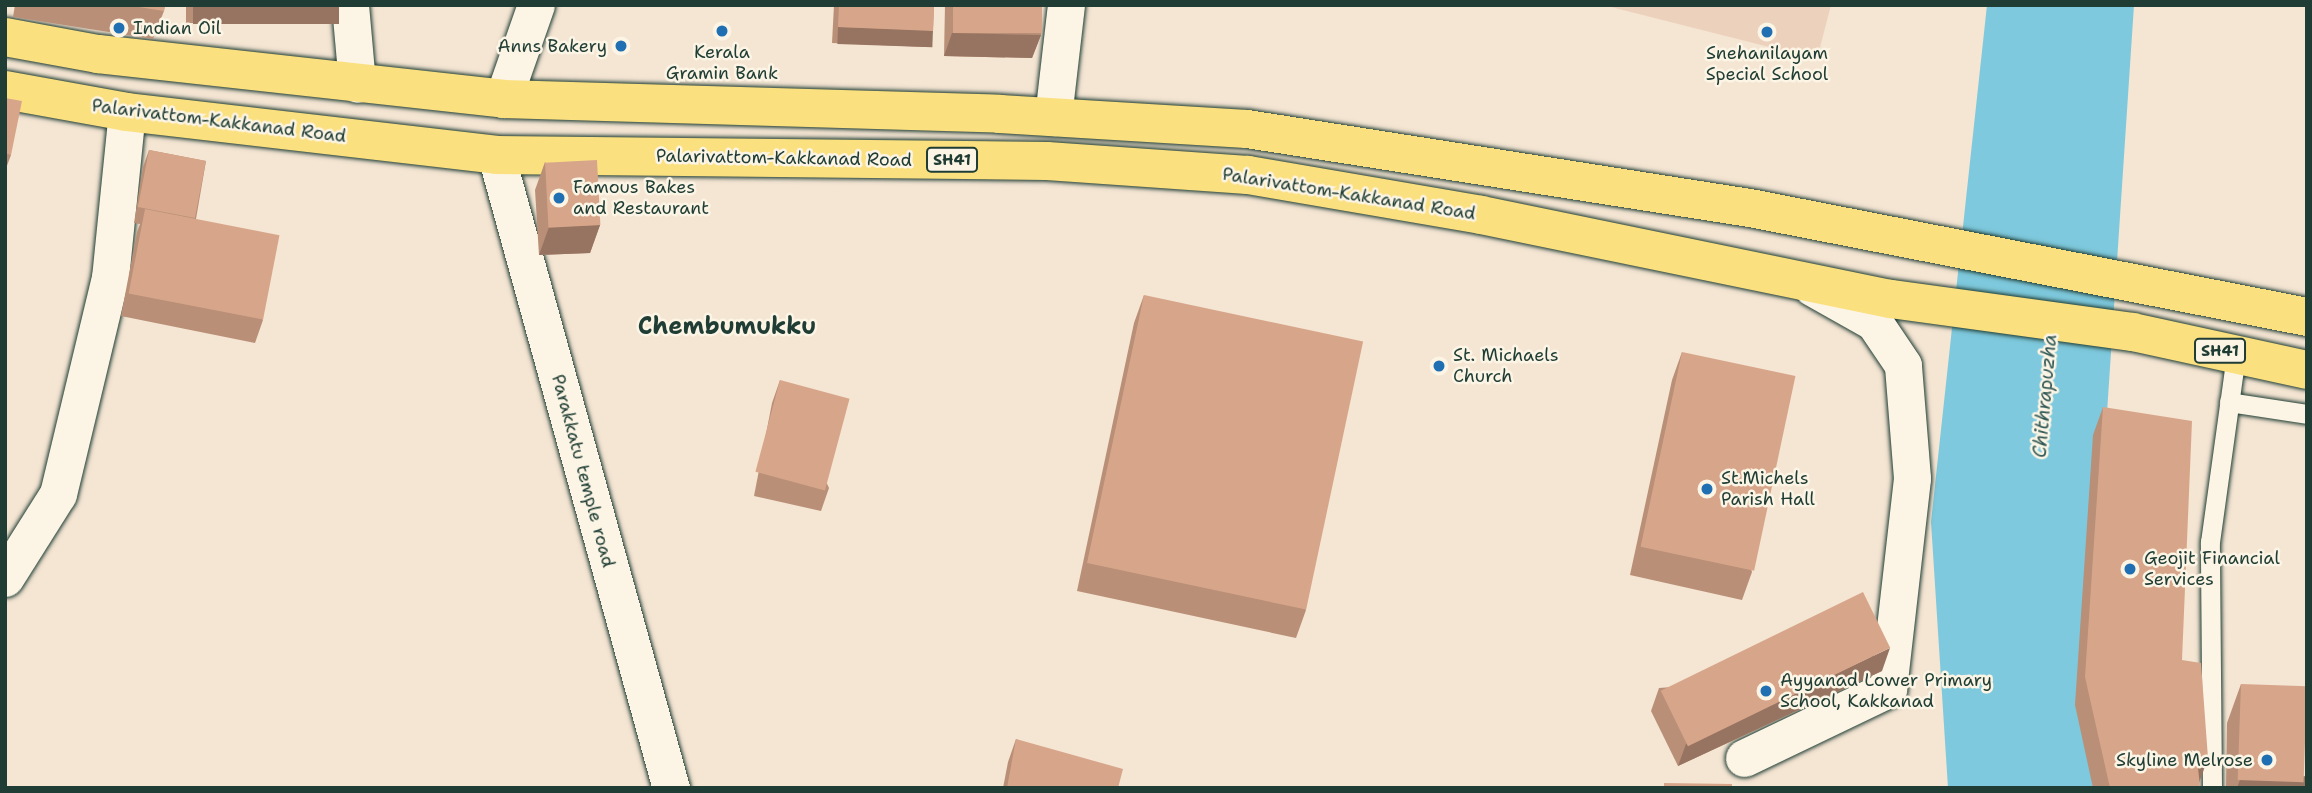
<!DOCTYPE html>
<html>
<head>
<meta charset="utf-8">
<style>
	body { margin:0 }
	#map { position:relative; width:2312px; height:793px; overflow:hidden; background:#f5e5d3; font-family:"Shantell Sans",sans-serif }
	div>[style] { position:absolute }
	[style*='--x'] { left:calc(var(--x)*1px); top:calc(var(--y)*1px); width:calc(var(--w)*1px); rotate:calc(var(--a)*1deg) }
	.built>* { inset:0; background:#ecd2bd }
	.water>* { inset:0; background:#7ec9dd }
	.roads { filter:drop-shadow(0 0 2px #1f3d34) drop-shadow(0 0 2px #1f3d34) }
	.service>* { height:19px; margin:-9.5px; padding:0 9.5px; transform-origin:9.5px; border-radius:9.5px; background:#fcf5e5 }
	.minor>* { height:37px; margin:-18.5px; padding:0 18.5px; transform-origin:18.5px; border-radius:18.5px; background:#fcf5e5 }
	.primary>* { height:38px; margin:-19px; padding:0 19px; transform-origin:19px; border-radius:19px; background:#fbe080 }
	.wall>* { inset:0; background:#b98f77; transform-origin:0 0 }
	.shaded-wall>* { inset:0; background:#967461; transform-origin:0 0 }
	.building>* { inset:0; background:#d7a68a; transform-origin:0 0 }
	.dots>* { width:19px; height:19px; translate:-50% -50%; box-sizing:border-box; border:4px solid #fcf5e5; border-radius:50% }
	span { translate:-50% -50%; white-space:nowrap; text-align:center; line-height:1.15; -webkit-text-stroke:5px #fcf5e5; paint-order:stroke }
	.shield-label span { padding:2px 5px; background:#fcf5e5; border:2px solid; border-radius:5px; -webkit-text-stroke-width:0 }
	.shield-label { font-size:16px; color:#1f3d34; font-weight:700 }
	.poi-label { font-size:18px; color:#1f3d34 }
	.left { translate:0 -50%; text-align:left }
	.right { translate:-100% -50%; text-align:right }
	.street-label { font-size:18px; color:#1f3d34 }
	.water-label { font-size:19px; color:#325956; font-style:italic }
	.district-label { font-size:24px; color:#1f3d34; font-weight:700 }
	.frame { position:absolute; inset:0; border:7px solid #1f3d34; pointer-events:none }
</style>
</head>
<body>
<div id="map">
	<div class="built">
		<div style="clip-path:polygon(1603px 5px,1831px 5px,1817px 59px)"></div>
	</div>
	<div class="water">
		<div style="clip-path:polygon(1987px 5px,2134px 5px,2093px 624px,2095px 788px,1948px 788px,1931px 522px)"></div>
	</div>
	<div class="roads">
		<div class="service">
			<div style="--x:2229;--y:402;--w:79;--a:8.7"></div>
			<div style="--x:2212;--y:788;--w:246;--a:-90.5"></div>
			<div style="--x:2210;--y:542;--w:189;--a:-82.1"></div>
		</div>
		<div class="minor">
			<div style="--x:350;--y:5;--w:79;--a:84.9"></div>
			<div style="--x:503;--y:99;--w:100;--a:-70.7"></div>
			<div style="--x:1053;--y:117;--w:113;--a:-83.4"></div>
			<div style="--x:496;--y:155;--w:657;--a:74.55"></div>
			<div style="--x:5;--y:578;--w:99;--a:-57.8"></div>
			<div style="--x:58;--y:494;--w:222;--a:-76.5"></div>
			<div style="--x:110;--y:278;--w:167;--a:-84.2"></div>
			<div style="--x:1744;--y:758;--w:160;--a:-25.6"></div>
			<div style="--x:1888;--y:689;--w:212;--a:-83.5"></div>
			<div style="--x:1912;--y:478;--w:113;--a:-94.6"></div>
			<div style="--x:1903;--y:365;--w:52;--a:-124"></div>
			<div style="--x:1874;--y:322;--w:71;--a:-150.6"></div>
		</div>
		<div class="primary">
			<div style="--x:5;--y:37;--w:95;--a:10.4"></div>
			<div style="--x:98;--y:54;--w:407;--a:6.3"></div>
			<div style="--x:503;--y:99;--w:497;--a:1.7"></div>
			<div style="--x:1000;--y:114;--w:247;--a:3.5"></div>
			<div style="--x:1247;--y:129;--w:509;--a:8.93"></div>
			<div style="--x:1750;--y:208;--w:568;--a:11.07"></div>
			<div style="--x:5;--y:90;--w:124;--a:10.2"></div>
			<div style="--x:127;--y:112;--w:371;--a:6.6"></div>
			<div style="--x:496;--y:155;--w:551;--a:0.62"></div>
			<div style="--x:1047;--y:161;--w:201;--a:4"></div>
			<div style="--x:1248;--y:175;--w:236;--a:9.7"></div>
			<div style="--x:1481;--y:215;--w:419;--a:11.6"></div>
			<div style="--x:1891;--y:299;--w:244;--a:7.8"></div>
			<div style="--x:2133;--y:332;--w:178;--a:12.3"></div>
		</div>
	</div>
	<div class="wall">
		<div style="clip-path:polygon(15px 5px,165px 5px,164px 11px,153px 39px,13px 17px)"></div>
		<div style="left:186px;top:5px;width:153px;height:18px"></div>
		<div style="clip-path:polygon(834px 5px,934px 5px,933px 31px,927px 47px,832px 43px)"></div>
		<div style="clip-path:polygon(945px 5px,1042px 5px,1041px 35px,1032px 58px,944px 56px)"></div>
		<div style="clip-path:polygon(5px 98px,11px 155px,5px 171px)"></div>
		<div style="clip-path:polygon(149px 150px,206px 161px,196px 219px,263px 320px,255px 343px,121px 316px,137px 232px,140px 224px,134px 223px,143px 167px)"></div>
		<div style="clip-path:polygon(545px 162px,600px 225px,590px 253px,539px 255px,535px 190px)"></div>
		<div style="clip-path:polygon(1144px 295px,1306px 610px,1296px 638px,1077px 591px,1134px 323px)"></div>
		<div style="clip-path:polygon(1682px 352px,1752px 572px,1742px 600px,1630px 575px,1672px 380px)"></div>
		<div style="clip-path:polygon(780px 380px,829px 488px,821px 511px,754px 496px,772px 403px)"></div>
		<div style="clip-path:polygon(2103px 407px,2182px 660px,2199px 788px,2093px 788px,2075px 705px,2093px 435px)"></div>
		<div style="clip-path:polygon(1882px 671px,1678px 766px,1651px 711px,1659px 688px)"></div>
		<div style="clip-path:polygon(2241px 684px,2307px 788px,2226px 788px,2227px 723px)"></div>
		<div style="clip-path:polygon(1016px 739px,1118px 788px,1003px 788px,1008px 762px)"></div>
	</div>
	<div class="shaded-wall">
		<div style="left:193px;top:5px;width:146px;height:19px"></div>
		<div style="left:838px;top:27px;width:95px;height:17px;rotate:2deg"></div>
		<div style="clip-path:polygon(952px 33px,1041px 35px,1032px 58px,944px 56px)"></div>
		<div style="clip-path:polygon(600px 225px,590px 253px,539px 255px,549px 227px)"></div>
		<div style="clip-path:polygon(1890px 648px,1882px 671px,1678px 766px,1686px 744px)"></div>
		<div style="clip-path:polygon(2197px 758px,2208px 758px,2198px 786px)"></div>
		<div style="clip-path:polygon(2307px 776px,2307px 788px,2237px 788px,2240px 780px)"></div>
	</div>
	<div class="building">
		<div style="clip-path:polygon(126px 5px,165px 5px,164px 11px)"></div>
		<div style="clip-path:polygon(839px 5px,934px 5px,933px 31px,838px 27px)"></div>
		<div style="left:953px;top:5px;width:89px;height:28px"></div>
		<div style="clip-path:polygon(5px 98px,22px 101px,11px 155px,5px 153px)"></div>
		<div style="left:149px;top:150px;width:58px;height:58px;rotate:11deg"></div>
		<div style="left:597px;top:160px;width:65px;height:52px;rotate:87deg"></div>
		<div style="left:145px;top:209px;width:137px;height:86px;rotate:11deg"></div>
		<div style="left:1144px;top:295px;width:224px;height:274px;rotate:12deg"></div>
		<div style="left:1682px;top:352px;width:116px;height:199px;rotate:12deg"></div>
		<div style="left:780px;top:380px;width:72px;height:95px;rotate:15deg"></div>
		<div style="clip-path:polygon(2103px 407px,2192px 421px,2182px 660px,2201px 663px,2208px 758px,2197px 758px,2200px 787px,2110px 788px,2085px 677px)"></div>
		<div style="left:1863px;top:592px;width:62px;height:225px;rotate:64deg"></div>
		<div style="left:2241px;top:684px;width:66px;height:96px;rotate:2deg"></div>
		<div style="clip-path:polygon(1016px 739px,1123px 769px,1118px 788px,1007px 788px)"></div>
		<div style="clip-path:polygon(1664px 783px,1732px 784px,1732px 788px,1664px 788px)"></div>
	</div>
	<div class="dots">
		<div style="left:119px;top:28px;background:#1f6fb2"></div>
		<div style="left:722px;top:31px;background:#1f6fb2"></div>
		<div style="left:1767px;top:32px;background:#1f6fb2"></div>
		<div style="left:621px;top:46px;background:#1f6fb2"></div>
		<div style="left:559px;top:198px;background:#1f6fb2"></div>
		<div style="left:1439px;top:366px;background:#1f6fb2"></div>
		<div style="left:1707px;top:489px;background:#1f6fb2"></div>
		<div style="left:2130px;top:569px;background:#1f6fb2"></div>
		<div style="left:1766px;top:691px;background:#1f6fb2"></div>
		<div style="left:2267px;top:760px;background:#1f6fb2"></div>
	</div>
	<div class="shield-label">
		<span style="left:952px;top:160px">SH41</span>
		<span style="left:2220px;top:351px">SH41</span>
	</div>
	<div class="poi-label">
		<span class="left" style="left:133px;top:28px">Indian Oil</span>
		<span class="right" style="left:607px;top:46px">Anns Bakery</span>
		<span style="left:722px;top:63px">Kerala<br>Gramin Bank</span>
		<span style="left:1767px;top:64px">Snehanilayam<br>Special School</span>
		<span class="left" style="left:573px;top:198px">Famous Bakes<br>and Restaurant</span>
		<span class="left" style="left:1453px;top:366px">St. Michaels<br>Church</span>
		<span class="left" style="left:1721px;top:489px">St.Michels<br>Parish Hall</span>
		<span class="left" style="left:2144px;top:569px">Geojit Financial<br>Services</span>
		<span class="left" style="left:1780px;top:691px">Ayyanad Lower Primary<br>School, Kakkanad</span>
		<span class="right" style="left:2253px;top:760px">Skyline Melrose</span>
	</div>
	<div class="street-label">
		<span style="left:219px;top:121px;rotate:7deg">Palarivattom-Kakkanad Road</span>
		<span style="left:784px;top:158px;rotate:1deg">Palarivattom-Kakkanad Road</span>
		<span style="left:1349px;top:194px;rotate:9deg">Palarivattom-Kakkanad Road</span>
		<span style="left:583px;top:471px;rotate:75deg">Parakkatu temple road</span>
	</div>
	<div class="water-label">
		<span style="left:2045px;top:396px;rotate:-85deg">Chithrapuzha</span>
	</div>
	<div class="district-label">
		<span style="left:727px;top:327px">Chembumukku</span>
	</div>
	<div class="frame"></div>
</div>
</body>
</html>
